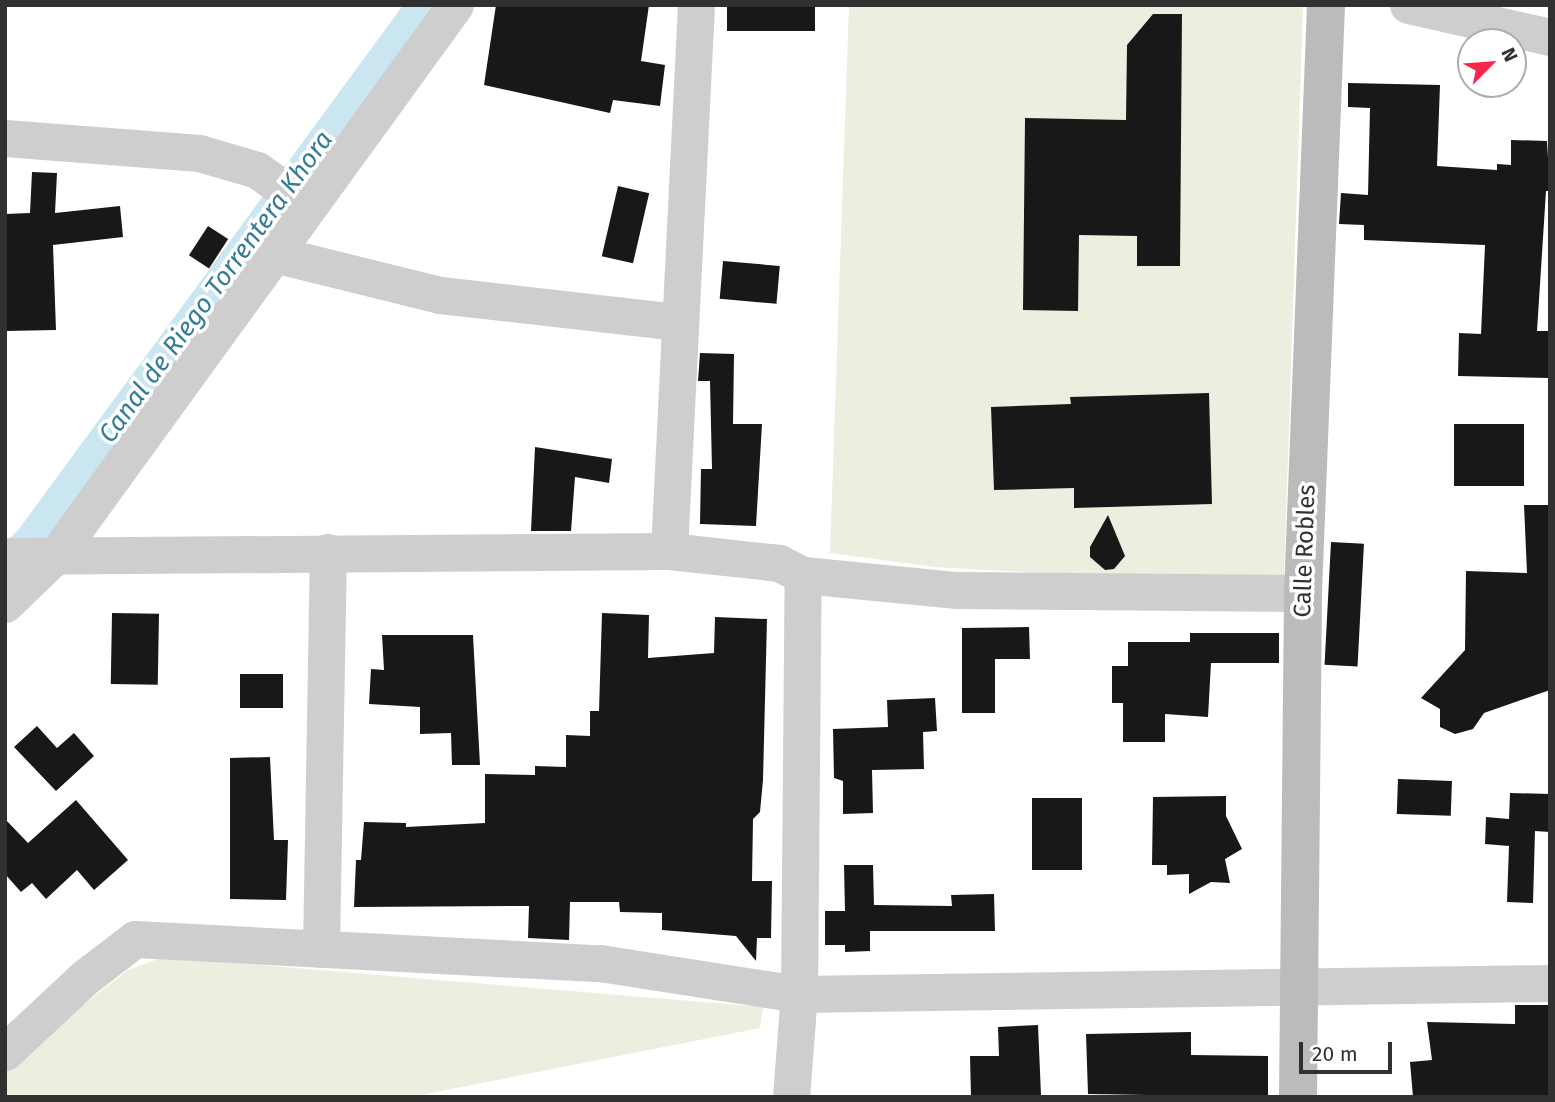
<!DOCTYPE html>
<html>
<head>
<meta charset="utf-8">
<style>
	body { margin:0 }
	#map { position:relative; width:1555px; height:1102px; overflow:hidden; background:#fff; font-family:"Fira Sans",sans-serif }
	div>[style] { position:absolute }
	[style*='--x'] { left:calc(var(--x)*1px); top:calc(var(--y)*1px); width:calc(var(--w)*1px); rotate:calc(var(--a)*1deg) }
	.green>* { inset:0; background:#eaefdf }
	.canal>* { height:32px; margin:-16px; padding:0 16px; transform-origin:16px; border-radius:16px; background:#cae6f0 }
	.building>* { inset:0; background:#181818; transform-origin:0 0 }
	.street>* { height:37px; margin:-18.5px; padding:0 18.5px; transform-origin:18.5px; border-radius:18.5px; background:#cecece }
	.secondary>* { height:38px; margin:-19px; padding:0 19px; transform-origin:19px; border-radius:19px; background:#bbb }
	span { translate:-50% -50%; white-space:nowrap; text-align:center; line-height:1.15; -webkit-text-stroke:7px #fff; paint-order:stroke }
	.street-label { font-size:24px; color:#313131 }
	.water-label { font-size:26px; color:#347c96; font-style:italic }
	.frame { position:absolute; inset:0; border:7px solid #313131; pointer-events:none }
	.north { position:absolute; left:1457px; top:28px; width:70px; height:70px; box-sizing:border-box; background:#fff; border:2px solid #adadad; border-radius:50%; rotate:65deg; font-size:19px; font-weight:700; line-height:28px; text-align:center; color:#313131 }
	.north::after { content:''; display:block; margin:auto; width:24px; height:32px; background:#f6264f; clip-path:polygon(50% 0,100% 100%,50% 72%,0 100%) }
	.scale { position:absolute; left:1299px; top:1042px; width:93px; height:32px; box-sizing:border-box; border:4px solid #313131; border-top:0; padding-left:9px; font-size:21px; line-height:24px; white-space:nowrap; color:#313131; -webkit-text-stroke:5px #fff; paint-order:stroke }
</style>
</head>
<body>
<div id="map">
	<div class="green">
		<div style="clip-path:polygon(849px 5px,1303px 5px,1284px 577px,1093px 576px,935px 567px,830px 553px)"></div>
		<div style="clip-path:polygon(164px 957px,763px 1007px,760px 1028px,411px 1097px,5px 1097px,5px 1073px,64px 1020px,128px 970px)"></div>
	</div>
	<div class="canal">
		<div style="--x:5;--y:565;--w:35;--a:-44"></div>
		<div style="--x:30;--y:541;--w:665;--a:-53.75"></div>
	</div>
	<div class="building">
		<div style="clip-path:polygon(496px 5px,649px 5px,641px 61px,665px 65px,660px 106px,613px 100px,610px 113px,484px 85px)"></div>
		<div style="left:727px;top:5px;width:88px;height:26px"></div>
		<div style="clip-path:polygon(1153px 14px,1182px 14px,1180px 266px,1137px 266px,1137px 236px,1079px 235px,1078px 311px,1023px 310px,1025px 118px,1126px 120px,1127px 45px)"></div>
		<div style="clip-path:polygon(1348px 83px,1440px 85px,1437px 166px,1497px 170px,1497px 164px,1511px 165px,1511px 140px,1547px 141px,1550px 191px,1546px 191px,1537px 331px,1550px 331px,1550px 378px,1458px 376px,1459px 333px,1481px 334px,1485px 245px,1364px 240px,1364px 225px,1339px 224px,1341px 193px,1368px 195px,1370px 108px,1348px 107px)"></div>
		<div style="clip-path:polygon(32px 172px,57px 173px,55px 213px,120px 206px,123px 237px,53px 245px,56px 330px,5px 331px,5px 214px,30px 213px)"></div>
		<div style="left:618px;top:186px;width:32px;height:72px;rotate:13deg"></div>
		<div style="left:208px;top:226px;width:24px;height:35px;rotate:33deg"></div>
		<div style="left:723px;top:261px;width:57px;height:38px;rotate:5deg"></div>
		<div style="clip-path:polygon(700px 353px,734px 354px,733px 424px,762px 424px,756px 526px,700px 524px,701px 469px,712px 469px,710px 381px,698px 381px)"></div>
		<div style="clip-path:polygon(1209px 393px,1212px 504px,1074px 508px,1074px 488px,994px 490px,991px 407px,1071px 404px,1070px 397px)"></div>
		<div style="left:1454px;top:424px;width:70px;height:62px"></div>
		<div style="clip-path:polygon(535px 447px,612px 459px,609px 483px,575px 477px,571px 531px,531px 531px)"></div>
		<div style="clip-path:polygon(1524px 505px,1550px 505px,1550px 690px,1484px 713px,1473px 729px,1455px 734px,1440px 727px,1440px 709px,1421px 698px,1465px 650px,1466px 571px,1527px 573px)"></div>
		<div style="clip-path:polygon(1108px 515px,1125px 556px,1114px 569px,1105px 570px,1090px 557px,1090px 547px)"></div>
		<div style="left:1331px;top:542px;width:33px;height:123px;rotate:3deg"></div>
		<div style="left:112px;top:613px;width:47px;height:71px;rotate:1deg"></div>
		<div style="clip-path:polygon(602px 613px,649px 615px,648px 658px,714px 653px,715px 617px,767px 619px,763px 780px,760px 812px,753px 819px,752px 881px,772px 881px,771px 938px,757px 938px,756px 961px,736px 936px,662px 930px,662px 913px,620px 912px,619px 902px,570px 902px,569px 940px,528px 938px,529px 906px,354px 907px,356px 860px,361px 860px,364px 822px,406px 823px,406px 827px,485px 823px,485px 774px,535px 775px,535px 766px,566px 767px,566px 735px,590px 736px,590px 711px,599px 711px)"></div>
		<div style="clip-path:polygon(1029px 627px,1030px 659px,995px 659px,995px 713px,962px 713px,962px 628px)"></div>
		<div style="clip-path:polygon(1190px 633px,1279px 633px,1279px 663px,1211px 663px,1208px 717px,1165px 714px,1165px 742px,1123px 742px,1123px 703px,1112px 703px,1112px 666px,1128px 666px,1128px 642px,1190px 642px)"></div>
		<div style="clip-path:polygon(382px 635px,473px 635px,480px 765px,452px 765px,451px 733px,420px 734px,420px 707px,369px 704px,371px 669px,384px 670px)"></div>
		<div style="left:240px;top:674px;width:43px;height:34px"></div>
		<div style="clip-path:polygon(935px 698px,937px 731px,923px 732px,924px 769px,872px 770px,873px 813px,843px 814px,843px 781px,834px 778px,833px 729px,888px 727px,887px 700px)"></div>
		<div style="clip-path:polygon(37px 726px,57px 748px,74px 733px,94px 756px,56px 791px,14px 747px)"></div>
		<div style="clip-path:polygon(270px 757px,274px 840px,288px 840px,286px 900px,230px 899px,230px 758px)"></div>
		<div style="left:1398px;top:779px;width:54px;height:35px;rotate:2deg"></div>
		<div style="clip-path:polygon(1510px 793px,1550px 794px,1550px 832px,1535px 831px,1533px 903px,1507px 902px,1509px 846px,1485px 844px,1486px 817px,1509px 819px)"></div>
		<div style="clip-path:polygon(1226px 796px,1226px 816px,1242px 849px,1225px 859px,1230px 883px,1211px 882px,1189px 894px,1189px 874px,1167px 875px,1167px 865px,1152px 865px,1153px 797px)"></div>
		<div style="left:1032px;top:798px;width:50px;height:72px"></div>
		<div style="clip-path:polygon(76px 800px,128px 860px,94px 890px,77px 870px,46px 899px,32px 883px,21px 892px,5px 874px,5px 819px,28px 843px)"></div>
		<div style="clip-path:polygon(844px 865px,873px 865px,874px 905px,952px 906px,951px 895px,994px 894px,995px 931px,870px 931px,870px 951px,845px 952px,845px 945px,825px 945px,825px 911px,845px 911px)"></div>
		<div style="clip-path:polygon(1515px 1005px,1550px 1005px,1550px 1097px,1413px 1097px,1410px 1062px,1432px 1060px,1427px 1022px,1515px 1024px)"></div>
		<div style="clip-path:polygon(1038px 1025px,1041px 1095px,971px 1097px,970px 1056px,999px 1056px,998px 1027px)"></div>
		<div style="clip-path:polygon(1191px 1032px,1191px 1055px,1268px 1056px,1268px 1097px,1088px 1094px,1086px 1034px)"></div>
	</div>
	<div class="street">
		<div style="--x:1408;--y:5;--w:146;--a:12.7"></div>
		<div style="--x:5;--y:138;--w:195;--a:4.4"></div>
		<div style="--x:199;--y:153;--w:60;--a:16.3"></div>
		<div style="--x:257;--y:170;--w:62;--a:35.2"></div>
		<div style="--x:274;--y:254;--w:171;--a:13.9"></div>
		<div style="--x:440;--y:295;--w:240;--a:6.5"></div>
		<div style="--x:669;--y:551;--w:547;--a:-87.17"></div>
		<div style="--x:5;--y:556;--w:664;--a:-0.43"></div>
		<div style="--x:669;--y:551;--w:111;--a:6.2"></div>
		<div style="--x:779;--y:563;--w:27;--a:27"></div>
		<div style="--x:803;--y:575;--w:155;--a:5.6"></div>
		<div style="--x:957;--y:590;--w:346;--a:0.5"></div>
		<div style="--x:5;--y:604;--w:71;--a:-43.9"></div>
		<div style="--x:56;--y:555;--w:679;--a:-54.04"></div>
		<div style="--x:321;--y:949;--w:397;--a:-89"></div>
		<div style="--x:5;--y:1052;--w:108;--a:-43.1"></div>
		<div style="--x:84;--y:978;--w:64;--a:-37.4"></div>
		<div style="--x:135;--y:939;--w:466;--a:3"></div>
		<div style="--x:600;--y:963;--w:201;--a:8.9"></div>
		<div style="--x:799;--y:994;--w:751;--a:-0.84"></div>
		<div style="--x:791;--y:1097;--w:103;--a:-85.6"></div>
		<div style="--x:799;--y:994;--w:419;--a:-89.5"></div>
	</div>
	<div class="secondary">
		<div style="--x:1298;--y:1097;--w:504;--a:-89.43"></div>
		<div style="--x:1303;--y:593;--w:588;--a:-87.76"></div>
	</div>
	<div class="street-label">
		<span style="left:1305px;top:551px;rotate:-88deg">Calle Robles</span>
	</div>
	<div class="water-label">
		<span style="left:216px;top:287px;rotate:-54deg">Canal de Riego Torrentera Khora</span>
	</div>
	<div class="frame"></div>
	<div class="north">N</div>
	<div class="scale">20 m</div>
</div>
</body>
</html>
